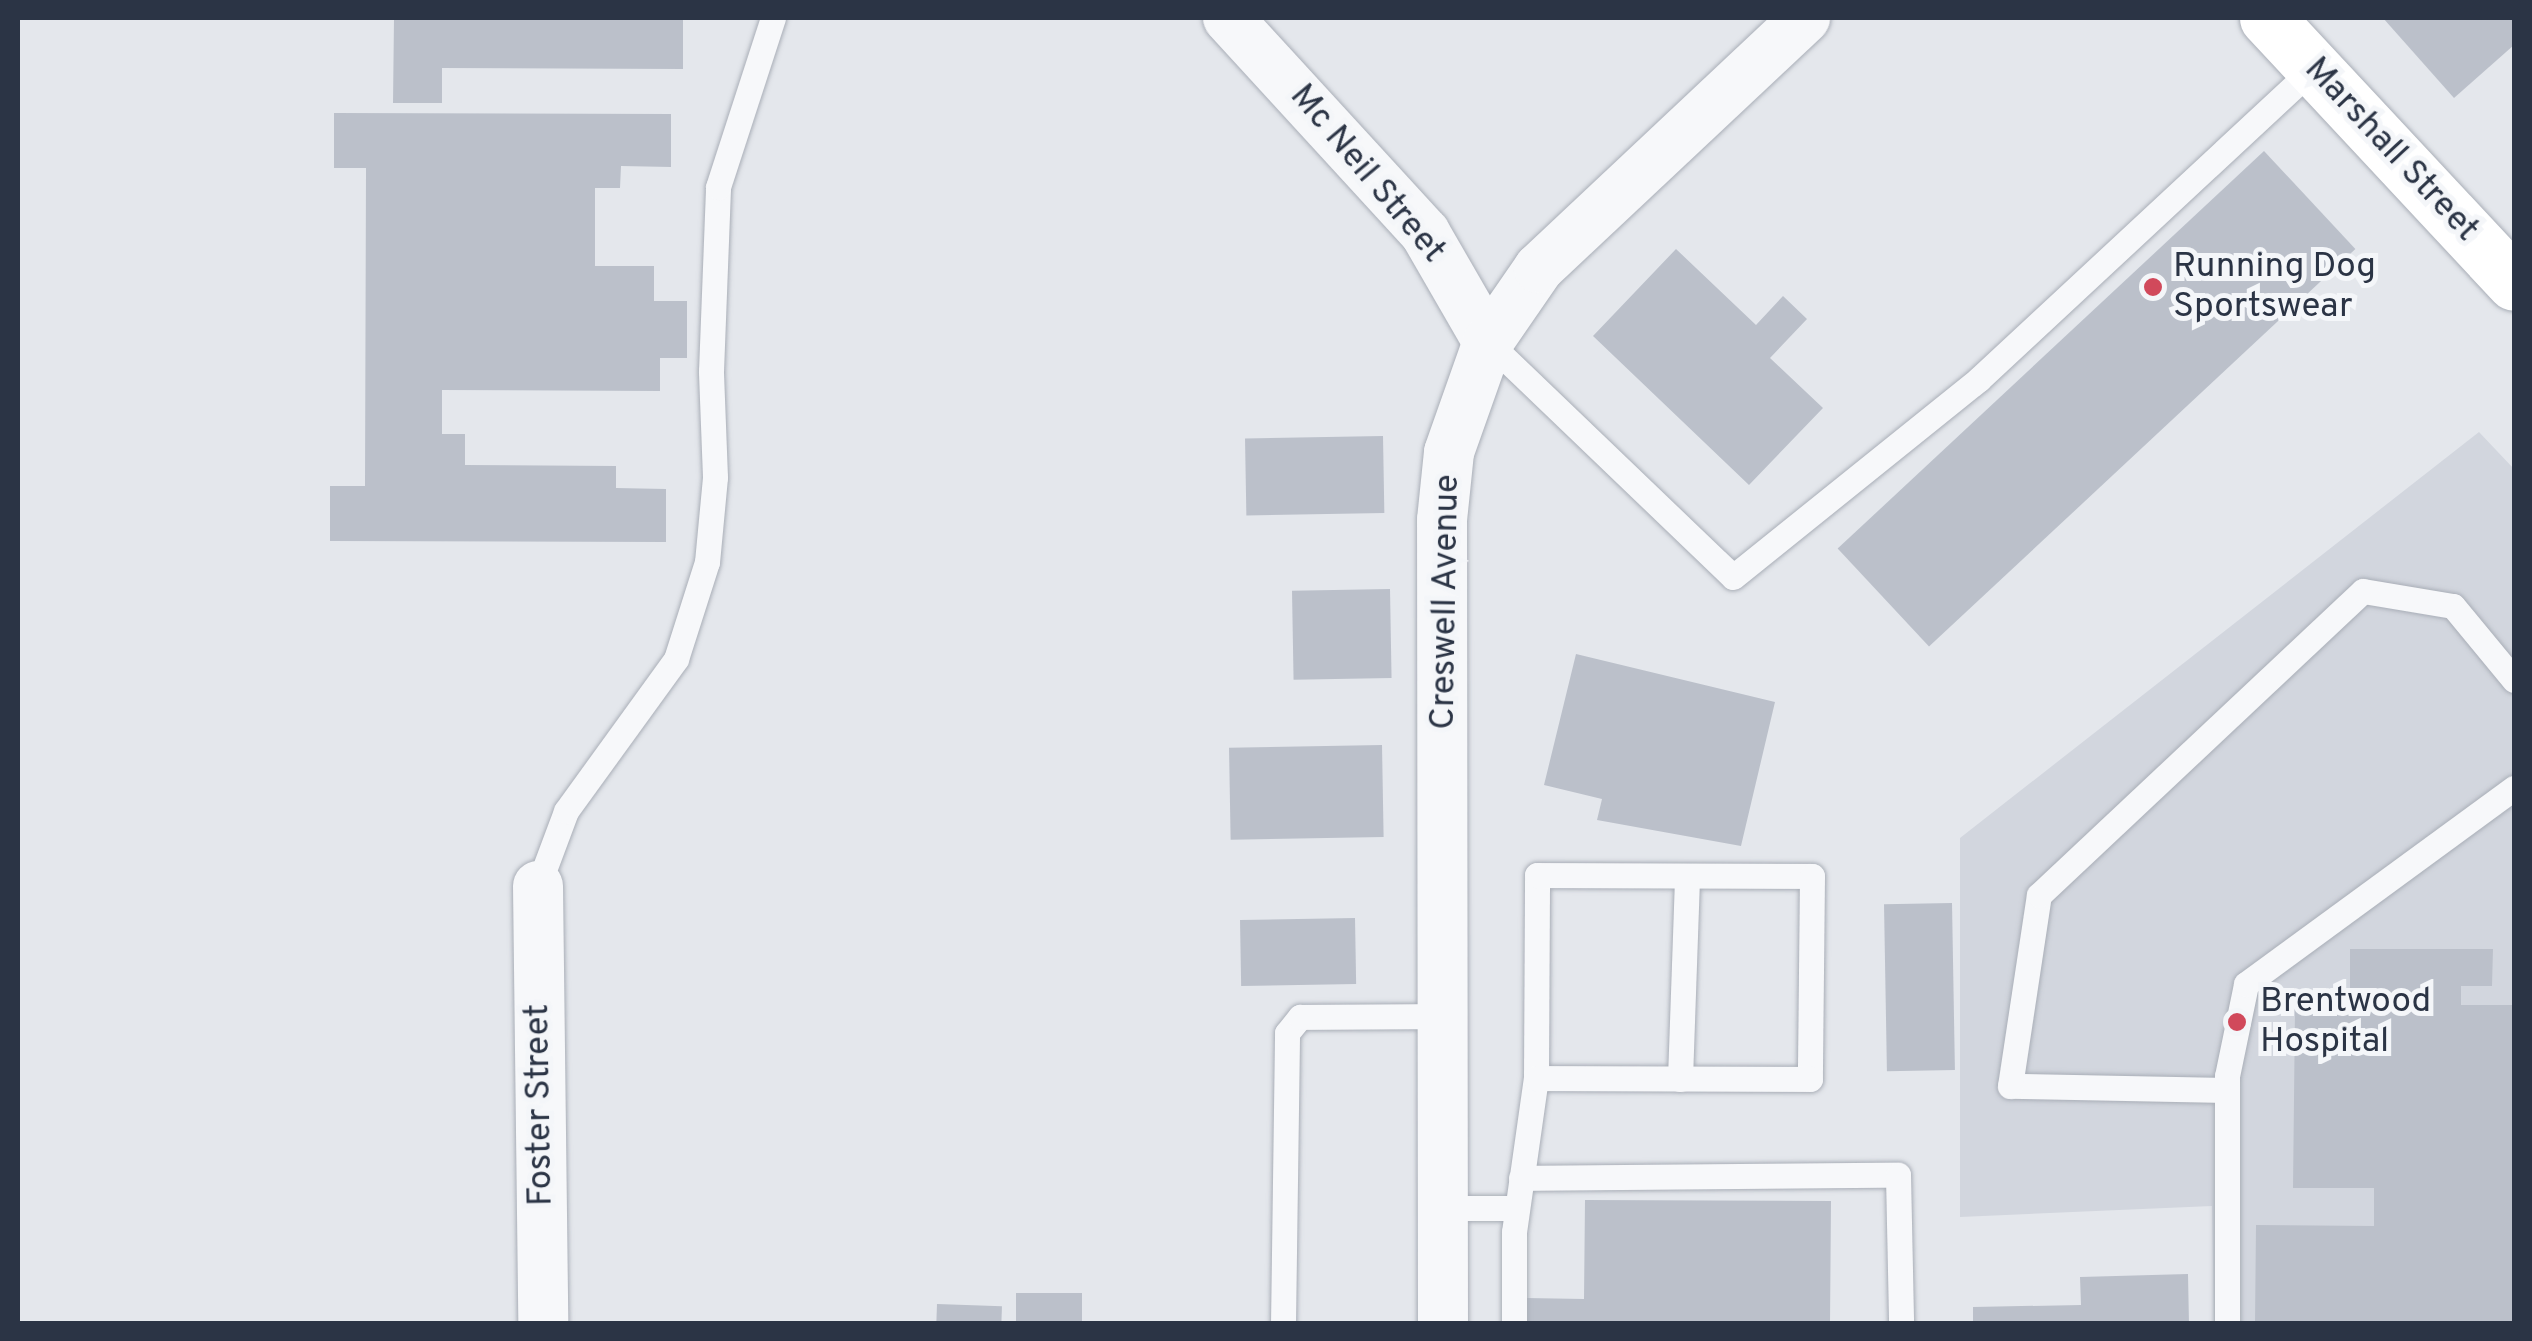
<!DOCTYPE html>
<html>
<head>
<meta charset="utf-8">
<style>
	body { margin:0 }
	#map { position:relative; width:2532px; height:1341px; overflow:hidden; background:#e4e7ec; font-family:Overpass,sans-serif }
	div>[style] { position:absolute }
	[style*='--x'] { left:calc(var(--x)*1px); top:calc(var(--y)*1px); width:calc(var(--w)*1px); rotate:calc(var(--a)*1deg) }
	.built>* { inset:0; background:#d2d6de }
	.building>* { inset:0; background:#bbc0ca; transform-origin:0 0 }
	.roads { filter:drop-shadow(0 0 2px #a9aeb7) drop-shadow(0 0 2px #a9aeb7) }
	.lane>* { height:25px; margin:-12.5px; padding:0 12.5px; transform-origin:12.5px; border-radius:12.5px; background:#f7f8fa }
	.street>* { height:50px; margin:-25px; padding:0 25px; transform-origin:25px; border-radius:25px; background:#f7f8fa }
	.secondary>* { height:55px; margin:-27.5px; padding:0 27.5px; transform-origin:27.5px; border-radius:27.5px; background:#fff }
	.dots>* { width:28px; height:28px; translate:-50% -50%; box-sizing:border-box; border:5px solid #f4f6f9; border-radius:50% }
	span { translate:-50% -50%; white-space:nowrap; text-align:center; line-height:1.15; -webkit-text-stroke:10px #f4f6f9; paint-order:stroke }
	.street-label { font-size:35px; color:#2b3445 }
	.poi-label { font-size:35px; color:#2b3445 }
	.left { translate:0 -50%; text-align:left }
	.frame { position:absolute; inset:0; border:20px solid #2b3445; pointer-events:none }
</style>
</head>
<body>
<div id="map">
	<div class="built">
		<div style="clip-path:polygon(2479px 432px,2514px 469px,2514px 1323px,2214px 1323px,2212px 1206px,1960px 1217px,1960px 838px)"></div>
	</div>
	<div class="building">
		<div style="clip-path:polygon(394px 18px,683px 18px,683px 69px,442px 68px,442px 103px,393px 103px)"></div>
		<div style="clip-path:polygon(2383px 18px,2514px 18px,2514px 45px,2454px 98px)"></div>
		<div style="clip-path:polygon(334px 113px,671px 114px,671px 167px,621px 166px,620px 188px,595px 188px,595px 266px,654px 266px,654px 301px,687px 301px,687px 358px,660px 358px,660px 391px,442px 390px,442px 434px,465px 434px,465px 465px,616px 466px,616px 488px,666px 489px,666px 542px,330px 541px,330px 486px,365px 486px,366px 168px,334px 168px)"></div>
		<div style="left:2264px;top:151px;width:134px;height:583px;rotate:47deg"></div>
		<div style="clip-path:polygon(1676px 249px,1756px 325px,1783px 296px,1807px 319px,1770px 358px,1823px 408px,1749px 485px,1593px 336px)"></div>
		<div style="left:1383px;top:436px;width:77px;height:138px;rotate:89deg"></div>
		<div style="left:1390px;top:589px;width:89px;height:98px;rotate:89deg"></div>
		<div style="clip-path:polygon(1576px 654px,1775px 702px,1741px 846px,1597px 820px,1602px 799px,1544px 785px)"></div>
		<div style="left:1382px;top:745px;width:92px;height:153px;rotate:89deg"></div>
		<div style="left:1952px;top:903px;width:167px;height:68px;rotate:89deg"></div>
		<div style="left:1355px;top:918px;width:66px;height:115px;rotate:89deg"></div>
		<div style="clip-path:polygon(2350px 949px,2493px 949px,2492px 986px,2461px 986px,2461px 1005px,2514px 1005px,2514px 1324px,2255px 1324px,2256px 1225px,2374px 1226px,2374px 1188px,2293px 1188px,2295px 1009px,2350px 1010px)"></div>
		<div style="clip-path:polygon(1585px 1200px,1831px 1201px,1830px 1324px,1526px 1324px,1526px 1298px,1584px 1299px)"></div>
		<div style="clip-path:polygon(2188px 1274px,2189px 1324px,1973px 1324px,1973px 1307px,2081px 1305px,2080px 1277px)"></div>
		<div style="left:1016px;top:1293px;width:66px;height:31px"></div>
		<div style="left:937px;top:1304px;width:65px;height:20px;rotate:2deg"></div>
	</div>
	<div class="roads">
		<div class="lane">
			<div style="--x:1488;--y:342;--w:339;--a:43.8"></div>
			<div style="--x:1733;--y:577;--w:316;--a:-38.8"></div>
			<div style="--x:1979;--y:379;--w:457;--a:-42.9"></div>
			<div style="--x:538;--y:886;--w:80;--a:-69.5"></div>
			<div style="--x:566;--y:811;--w:188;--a:-54.1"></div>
			<div style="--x:676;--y:659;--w:102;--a:-72.3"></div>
			<div style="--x:707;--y:562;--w:85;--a:-84.6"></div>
			<div style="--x:715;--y:477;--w:106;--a:-92.2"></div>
			<div style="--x:711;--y:371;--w:184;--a:-87.8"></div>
			<div style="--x:718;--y:187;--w:178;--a:-72"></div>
			<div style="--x:1680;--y:1079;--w:203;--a:-88"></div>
			<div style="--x:2227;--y:1090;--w:217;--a:-178.9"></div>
			<div style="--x:2010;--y:1086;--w:193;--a:-81.4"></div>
			<div style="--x:2039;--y:895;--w:444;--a:-43.2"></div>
			<div style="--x:2363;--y:591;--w:91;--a:9.5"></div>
			<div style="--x:2453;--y:606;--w:96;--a:50.5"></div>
			<div style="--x:1521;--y:1178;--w:377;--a:-0.5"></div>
			<div style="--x:1898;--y:1175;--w:149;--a:88.8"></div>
			<div style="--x:1443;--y:1208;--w:74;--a:0"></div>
			<div style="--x:1283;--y:1324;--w:291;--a:-89.2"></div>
			<div style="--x:1287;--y:1033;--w:21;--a:-51"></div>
			<div style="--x:1300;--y:1017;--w:143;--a:-0.4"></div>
			<div style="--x:1514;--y:1324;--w:92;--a:-90"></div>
			<div style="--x:1514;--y:1232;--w:156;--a:-81.9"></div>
			<div style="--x:1536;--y:1078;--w:203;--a:-89.7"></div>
			<div style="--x:1537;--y:875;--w:275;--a:0.2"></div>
			<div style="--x:1812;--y:876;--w:203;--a:90.6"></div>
			<div style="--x:1810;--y:1079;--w:274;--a:-179.8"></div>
			<div style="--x:2227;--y:1324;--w:248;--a:-90"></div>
			<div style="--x:2227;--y:1076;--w:94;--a:-78.3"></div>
			<div style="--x:2246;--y:984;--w:332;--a:-36.2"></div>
		</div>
		<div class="street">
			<div style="--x:1228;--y:18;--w:292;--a:47.5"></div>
			<div style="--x:1425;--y:233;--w:126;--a:60"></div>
			<div style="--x:538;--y:886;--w:438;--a:89.3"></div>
			<div style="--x:1443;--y:1324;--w:804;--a:-90.07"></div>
			<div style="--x:1442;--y:520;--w:68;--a:-84.1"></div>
			<div style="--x:1449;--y:452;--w:117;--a:-70.5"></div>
			<div style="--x:1488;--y:342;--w:90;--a:-55.4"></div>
			<div style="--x:1539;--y:268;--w:365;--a:-43.2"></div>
		</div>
		<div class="secondary">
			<div style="--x:2267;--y:18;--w:362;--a:47"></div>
		</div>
	</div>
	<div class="dots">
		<div style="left:2153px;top:287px;background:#d1495b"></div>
		<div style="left:2237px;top:1022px;background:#d1495b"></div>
	</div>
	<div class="street-label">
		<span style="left:2391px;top:150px;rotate:47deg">Marshall Street</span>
		<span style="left:1367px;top:174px;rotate:50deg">Mc Neil Street</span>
		<span style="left:1446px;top:602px;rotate:-89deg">Creswell Avenue</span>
		<span style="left:540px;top:1105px;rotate:-91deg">Foster Street</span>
	</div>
	<div class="poi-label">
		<span class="left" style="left:2173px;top:287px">Running Dog<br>Sportswear</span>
		<span class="left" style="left:2260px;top:1022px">Brentwood<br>Hospital</span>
	</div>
	<div class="frame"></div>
</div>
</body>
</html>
